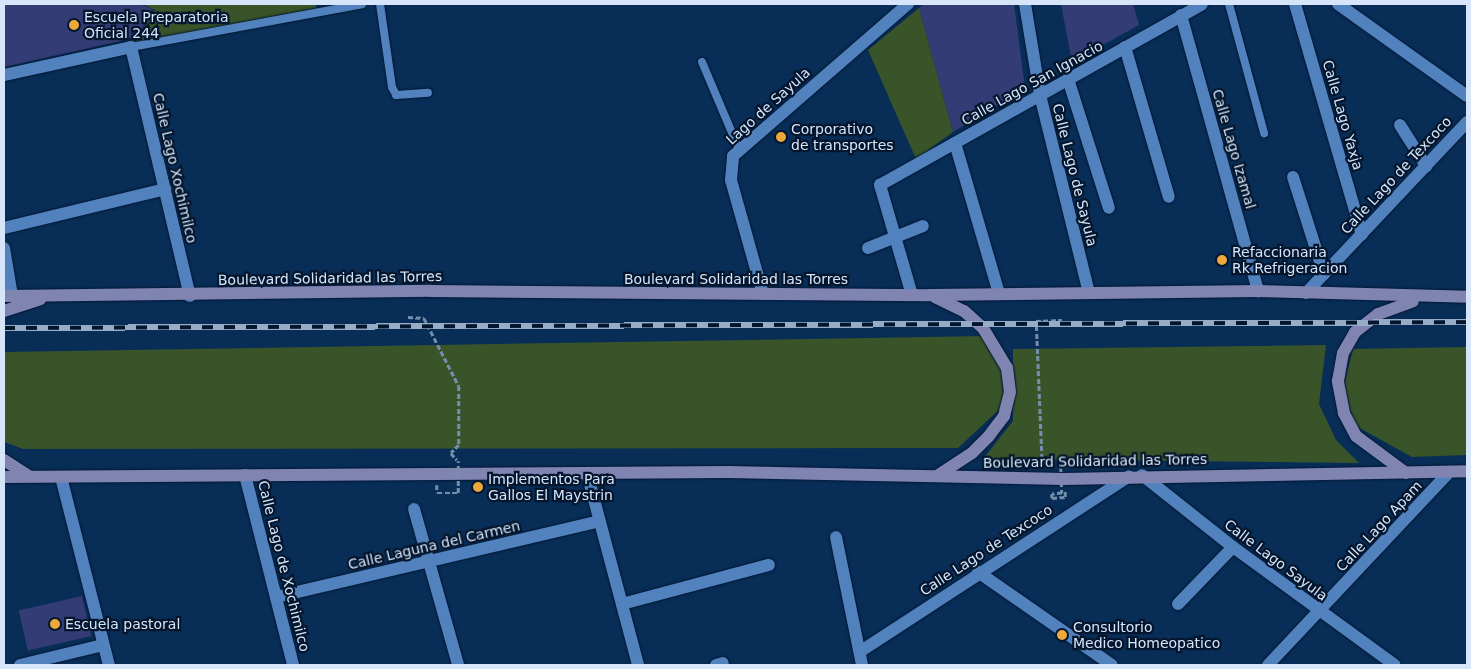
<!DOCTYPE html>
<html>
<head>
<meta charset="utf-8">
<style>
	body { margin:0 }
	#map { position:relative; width:1471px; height:669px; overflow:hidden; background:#082e57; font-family:"DejaVu Sans",sans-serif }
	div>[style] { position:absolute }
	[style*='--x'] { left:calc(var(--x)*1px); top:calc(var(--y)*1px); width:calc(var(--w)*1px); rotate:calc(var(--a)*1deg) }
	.green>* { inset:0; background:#395429 }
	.building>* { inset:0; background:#343c75; transform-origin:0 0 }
	.path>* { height:2.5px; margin-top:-1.25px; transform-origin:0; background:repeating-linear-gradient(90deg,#748eac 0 5px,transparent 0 7.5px) }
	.roads { filter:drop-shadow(0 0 1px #001632) drop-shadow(0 0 1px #001632) }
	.service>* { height:8px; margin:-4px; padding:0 4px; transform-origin:4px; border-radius:4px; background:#5182be }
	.minor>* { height:12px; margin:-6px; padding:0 6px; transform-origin:6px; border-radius:6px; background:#5182be }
	.secondary>* { height:12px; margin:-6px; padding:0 6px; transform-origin:6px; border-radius:6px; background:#8084b1 }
	.rail>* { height:5.5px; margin-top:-2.75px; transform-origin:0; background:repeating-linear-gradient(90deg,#04162d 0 11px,#96acc7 0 22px); box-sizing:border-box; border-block:1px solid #96acc7 }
	.path-bridge>* { height:2.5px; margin-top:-1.25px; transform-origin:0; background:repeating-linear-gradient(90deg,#748eac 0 5px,transparent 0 7.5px) }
	.dots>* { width:14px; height:14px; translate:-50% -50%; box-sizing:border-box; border:2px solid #04162d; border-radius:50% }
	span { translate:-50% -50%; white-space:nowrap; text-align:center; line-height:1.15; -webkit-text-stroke:4.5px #04162d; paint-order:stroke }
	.poi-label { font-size:14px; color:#d6e5f9 }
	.left { translate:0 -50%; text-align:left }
	.street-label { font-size:14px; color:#d6e5f9 }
	.frame { position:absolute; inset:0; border:5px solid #d6e5f9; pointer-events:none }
</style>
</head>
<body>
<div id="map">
	<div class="green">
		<div style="clip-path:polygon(142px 4px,316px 4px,316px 11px,135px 42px,155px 10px)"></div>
		<div style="clip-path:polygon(919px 8px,953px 132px,916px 159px,868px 50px)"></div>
		<div style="clip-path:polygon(987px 336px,994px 346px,1005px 381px,1004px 405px,958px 448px,23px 449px,4px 442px,4px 352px)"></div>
		<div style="clip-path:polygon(1326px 345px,1319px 404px,1336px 440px,1359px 463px,983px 459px,1013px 421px,1013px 349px)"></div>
		<div style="clip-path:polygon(1467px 347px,1467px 455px,1412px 457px,1356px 426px,1343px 389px,1353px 349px)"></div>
	</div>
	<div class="building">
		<div style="clip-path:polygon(4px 4px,139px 4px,152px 9px,136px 40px,129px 39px,4px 67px)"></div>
		<div style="clip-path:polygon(924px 4px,1014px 4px,1025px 88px,953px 132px,919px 8px)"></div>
		<div style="clip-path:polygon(1061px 4px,1133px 4px,1139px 25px,1072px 62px)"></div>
		<div style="left:82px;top:596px;width:41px;height:65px;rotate:77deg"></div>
	</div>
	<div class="path">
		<div style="--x:408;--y:317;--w:16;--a:4"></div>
		<div style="--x:424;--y:318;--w:76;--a:62.8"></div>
		<div style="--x:459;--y:386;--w:59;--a:90"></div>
		<div style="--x:459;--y:445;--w:11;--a:135"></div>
		<div style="--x:451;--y:453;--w:9;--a:49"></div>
		<div style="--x:1042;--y:466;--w:145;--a:-92.4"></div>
		<div style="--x:1036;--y:321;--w:26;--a:-2"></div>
		<div style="--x:437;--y:485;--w:8;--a:90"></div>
		<div style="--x:437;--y:493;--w:21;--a:0"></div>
		<div style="--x:1062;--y:493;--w:10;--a:174"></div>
		<div style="--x:1052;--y:494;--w:4;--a:90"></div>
		<div style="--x:1052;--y:498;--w:13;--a:-4"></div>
		<div style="--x:1065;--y:497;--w:7;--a:-90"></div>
	</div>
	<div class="roads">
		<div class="service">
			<div style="--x:380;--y:4;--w:84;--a:81.8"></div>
			<div style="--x:392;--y:87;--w:9;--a:63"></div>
			<div style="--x:396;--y:95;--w:32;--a:-4"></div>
			<div style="--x:1229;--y:4;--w:134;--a:74.8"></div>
			<div style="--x:131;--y:47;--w:235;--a:-10.5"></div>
			<div style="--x:702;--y:62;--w:95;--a:67"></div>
		</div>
		<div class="minor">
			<div style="--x:1025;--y:4;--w:92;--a:80.6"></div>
			<div style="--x:1040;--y:95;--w:204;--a:76.1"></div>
			<div style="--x:1295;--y:4;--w:240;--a:73.8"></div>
			<div style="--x:1338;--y:4;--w:158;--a:35.5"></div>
			<div style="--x:1181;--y:15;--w:287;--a:74.4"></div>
			<div style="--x:1125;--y:47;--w:156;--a:73.7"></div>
			<div style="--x:4;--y:75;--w:130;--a:-12.4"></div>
			<div style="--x:131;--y:47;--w:256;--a:76.7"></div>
			<div style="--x:1068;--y:79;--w:135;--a:72.4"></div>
			<div style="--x:1400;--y:125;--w:49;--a:57.6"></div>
			<div style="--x:955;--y:143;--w:156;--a:73.7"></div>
			<div style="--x:1293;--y:177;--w:102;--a:72.3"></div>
			<div style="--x:4;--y:228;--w:166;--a:-13.6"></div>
			<div style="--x:4;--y:248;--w:49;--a:80.5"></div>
			<div style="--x:868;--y:248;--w:59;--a:-21.8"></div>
			<div style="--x:1306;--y:293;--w:235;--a:-46.7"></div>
			<div style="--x:763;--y:294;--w:118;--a:-105.7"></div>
			<div style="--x:731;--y:180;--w:24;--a:-85"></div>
			<div style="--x:733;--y:156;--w:232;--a:-41"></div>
			<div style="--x:912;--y:295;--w:115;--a:-106.2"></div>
			<div style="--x:880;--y:185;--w:369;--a:-29.3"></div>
			<div style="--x:587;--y:473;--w:199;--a:75.1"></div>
			<div style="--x:245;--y:475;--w:196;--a:75.8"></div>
			<div style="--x:1142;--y:475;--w:116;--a:38.4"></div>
			<div style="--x:1233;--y:547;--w:200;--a:36.1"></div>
			<div style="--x:61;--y:477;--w:194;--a:75.7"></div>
			<div style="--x:414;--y:509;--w:162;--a:74.2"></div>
			<div style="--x:836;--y:537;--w:131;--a:78.5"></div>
			<div style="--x:978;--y:572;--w:163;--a:34.8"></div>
			<div style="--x:276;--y:597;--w:332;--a:-13.2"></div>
			<div style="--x:622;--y:604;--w:152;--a:-14.9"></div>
			<div style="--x:1178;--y:604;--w:79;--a:-46"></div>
			<div style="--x:861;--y:651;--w:320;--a:-33.1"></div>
			<div style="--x:20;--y:665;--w:85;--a:-13.5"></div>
			<div style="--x:716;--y:665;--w:7;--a:-16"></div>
			<div style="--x:1268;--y:665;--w:265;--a:-46.8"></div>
		</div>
		<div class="secondary">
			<div style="--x:4;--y:296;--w:427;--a:-0.7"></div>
			<div style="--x:431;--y:291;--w:498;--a:0.5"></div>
			<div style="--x:929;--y:295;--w:329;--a:-0.7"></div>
			<div style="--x:1258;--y:291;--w:209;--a:1.6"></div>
			<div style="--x:935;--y:297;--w:32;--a:26"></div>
			<div style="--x:964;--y:311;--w:25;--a:42"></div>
			<div style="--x:983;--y:328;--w:47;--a:59"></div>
			<div style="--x:1007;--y:368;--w:24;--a:83"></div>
			<div style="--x:1010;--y:392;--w:25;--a:104"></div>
			<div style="--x:1004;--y:416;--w:25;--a:127"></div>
			<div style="--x:989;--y:436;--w:24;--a:135"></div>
			<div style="--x:972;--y:453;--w:42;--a:146.7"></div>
			<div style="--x:4;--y:311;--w:38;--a:-18"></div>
			<div style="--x:4;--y:460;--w:30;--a:33"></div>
			<div style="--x:1406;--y:473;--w:62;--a:-143.5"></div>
			<div style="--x:1356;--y:436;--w:26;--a:-118"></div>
			<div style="--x:1344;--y:413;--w:33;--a:-101"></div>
			<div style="--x:1338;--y:381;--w:28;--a:-80"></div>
			<div style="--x:1343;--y:353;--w:24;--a:-60"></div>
			<div style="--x:1355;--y:332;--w:29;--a:-38"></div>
			<div style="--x:1378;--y:314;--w:37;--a:-20"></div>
			<div style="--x:4;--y:477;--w:724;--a:-0.4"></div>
			<div style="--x:728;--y:472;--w:336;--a:1.2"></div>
			<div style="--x:1064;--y:479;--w:403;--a:-1.1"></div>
		</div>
	</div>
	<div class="rail">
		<div style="--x:4;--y:328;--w:1463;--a:-0.23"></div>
	</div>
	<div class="path-bridge">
		<div style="--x:1061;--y:467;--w:26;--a:88"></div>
		<div style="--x:458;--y:493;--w:32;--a:-90"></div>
	</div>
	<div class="dots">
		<div style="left:74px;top:25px;background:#eda83b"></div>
		<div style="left:781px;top:137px;background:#eda83b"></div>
		<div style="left:1222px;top:260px;background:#eda83b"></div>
		<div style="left:478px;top:487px;background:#eda83b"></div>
		<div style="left:55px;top:624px;background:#eda83b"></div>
		<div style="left:1062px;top:635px;background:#eda83b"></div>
	</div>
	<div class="poi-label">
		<span class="left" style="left:84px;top:25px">Escuela Preparatoria<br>Oficial 244</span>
		<span class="left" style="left:791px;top:137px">Corporativo<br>de transportes</span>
		<span class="left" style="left:1232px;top:260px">Refaccionaria<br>Rk Refrigeracion</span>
		<span class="left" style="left:488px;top:487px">Implementos Para<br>Gallos El Maystrin</span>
		<span class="left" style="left:65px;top:624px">Escuela pastoral</span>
		<span class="left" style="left:1073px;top:635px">Consultorio<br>Medico Homeopatico</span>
	</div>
	<div class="street-label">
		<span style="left:1032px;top:83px;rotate:-29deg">Calle Lago San Ignacio</span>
		<span style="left:768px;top:106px;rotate:-42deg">Lago de Sayula</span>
		<span style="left:1343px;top:115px;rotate:74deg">Calle Lago Yaxja</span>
		<span style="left:1234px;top:149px;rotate:74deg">Calle Lago Izamal</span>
		<span style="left:175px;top:168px;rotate:77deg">Calle Lago Xochimilco</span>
		<span style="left:1075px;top:175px;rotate:76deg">Calle Lago de Sayula</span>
		<span style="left:1396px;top:175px;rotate:-47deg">Calle Lago de Texcoco</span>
		<span style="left:330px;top:278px;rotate:-1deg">Boulevard Solidaridad las Torres</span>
		<span style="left:736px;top:279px">Boulevard Solidaridad las Torres</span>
		<span style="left:1095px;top:461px;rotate:-1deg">Boulevard Solidaridad las Torres</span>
		<span style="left:1379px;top:526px;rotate:-47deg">Calle Lago Apam</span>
		<span style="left:434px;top:545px;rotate:-13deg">Calle Laguna del Carmen</span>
		<span style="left:986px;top:550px;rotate:-33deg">Calle Lago de Texcoco</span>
		<span style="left:1276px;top:560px;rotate:37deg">Calle Lago Sayula</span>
		<span style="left:284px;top:566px;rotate:76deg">Calle Lago de Xochimilco</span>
	</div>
	<div class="frame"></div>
</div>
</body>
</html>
